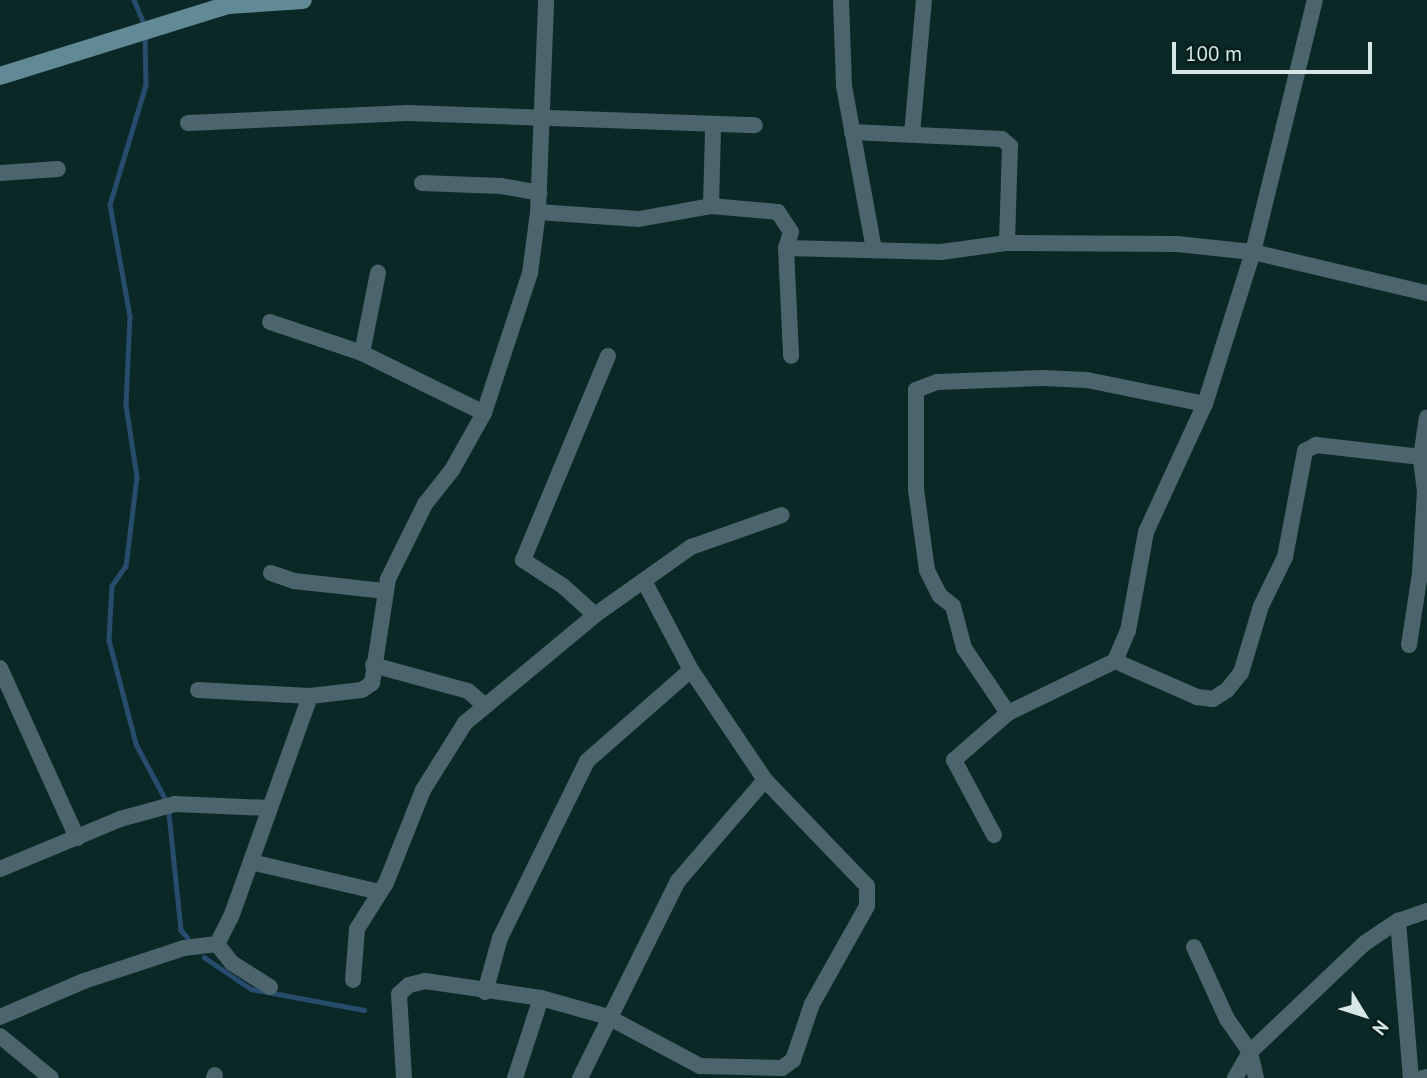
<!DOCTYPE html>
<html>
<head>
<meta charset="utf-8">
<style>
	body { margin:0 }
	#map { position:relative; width:1427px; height:1078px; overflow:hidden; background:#0a2825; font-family:"PT Sans",sans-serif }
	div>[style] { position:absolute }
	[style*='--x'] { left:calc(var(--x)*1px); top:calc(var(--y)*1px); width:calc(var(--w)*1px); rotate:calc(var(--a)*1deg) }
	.stream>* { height:4.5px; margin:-2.25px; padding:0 2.25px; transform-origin:2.25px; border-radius:2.25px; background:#284c6d }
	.street>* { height:16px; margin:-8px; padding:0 8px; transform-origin:8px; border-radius:8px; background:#4c646c }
	.secondary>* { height:18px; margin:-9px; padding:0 9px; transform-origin:9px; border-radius:9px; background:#628a96 }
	span { translate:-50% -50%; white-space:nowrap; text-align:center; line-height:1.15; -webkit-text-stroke:5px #021e1c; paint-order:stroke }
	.north { position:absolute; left:1329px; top:980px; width:70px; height:70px; -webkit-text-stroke:5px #021e1c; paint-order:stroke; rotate:128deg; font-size:19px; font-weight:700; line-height:28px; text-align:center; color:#d7e7e5 }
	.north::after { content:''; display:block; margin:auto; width:24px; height:32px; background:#d7e7e5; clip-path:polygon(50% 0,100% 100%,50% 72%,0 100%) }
	.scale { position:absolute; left:1172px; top:42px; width:200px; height:32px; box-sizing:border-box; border:4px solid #d7e7e5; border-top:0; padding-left:9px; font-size:21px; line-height:24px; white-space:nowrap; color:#d7e7e5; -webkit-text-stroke:5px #021e1c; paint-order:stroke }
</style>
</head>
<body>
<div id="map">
	<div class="stream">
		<div style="--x:134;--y:0;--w:28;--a:67"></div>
		<div style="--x:145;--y:35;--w:50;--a:88.9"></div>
		<div style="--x:146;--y:85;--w:125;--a:106.7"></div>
		<div style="--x:110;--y:205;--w:113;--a:79.8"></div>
		<div style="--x:130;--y:316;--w:89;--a:92.6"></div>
		<div style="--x:126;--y:405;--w:73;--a:81.3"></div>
		<div style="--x:137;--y:477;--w:90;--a:97"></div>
		<div style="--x:126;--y:566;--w:24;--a:125"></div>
		<div style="--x:112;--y:586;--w:54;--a:93.2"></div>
		<div style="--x:109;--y:640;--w:107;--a:75.4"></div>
		<div style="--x:136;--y:744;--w:68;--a:61.9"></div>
		<div style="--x:168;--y:804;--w:127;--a:84.1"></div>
		<div style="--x:181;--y:930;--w:11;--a:49"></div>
		<div style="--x:204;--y:957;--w:57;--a:34.2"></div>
		<div style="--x:251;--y:989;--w:115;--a:10.5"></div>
	</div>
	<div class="street">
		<div style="--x:841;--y:0;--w:86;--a:88"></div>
		<div style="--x:844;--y:86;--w:167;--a:79.6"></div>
		<div style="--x:188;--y:123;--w:219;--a:-2.6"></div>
		<div style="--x:407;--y:113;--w:348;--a:2"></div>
		<div style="--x:852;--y:132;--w:150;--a:2.7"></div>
		<div style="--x:1002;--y:139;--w:11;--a:41"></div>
		<div style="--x:1010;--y:146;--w:97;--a:91.8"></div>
		<div style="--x:912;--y:134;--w:135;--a:-84.9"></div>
		<div style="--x:0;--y:173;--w:58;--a:-3.9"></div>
		<div style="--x:422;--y:183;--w:79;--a:2.2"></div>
		<div style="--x:501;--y:186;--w:39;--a:10"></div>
		<div style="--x:711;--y:206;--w:79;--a:-88.5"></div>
		<div style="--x:538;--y:212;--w:101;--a:4"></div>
		<div style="--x:639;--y:219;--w:73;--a:-10.2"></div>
		<div style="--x:711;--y:206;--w:67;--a:5.1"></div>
		<div style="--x:778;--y:212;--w:24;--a:57"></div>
		<div style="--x:791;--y:232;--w:17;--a:107"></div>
		<div style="--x:786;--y:248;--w:108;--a:87.3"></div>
		<div style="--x:786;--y:248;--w:155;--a:1.5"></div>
		<div style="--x:941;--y:252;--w:67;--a:-7.8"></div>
		<div style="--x:1007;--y:243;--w:170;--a:0.3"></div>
		<div style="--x:1177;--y:244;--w:76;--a:6"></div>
		<div style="--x:1253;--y:252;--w:179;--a:13.3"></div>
		<div style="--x:270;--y:322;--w:97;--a:18.6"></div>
		<div style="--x:362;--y:353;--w:136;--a:26.2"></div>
		<div style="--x:362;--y:353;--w:82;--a:-78.7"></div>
		<div style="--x:271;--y:573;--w:24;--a:19"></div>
		<div style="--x:294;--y:581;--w:92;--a:6.3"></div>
		<div style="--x:595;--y:615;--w:43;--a:-137.8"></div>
		<div style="--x:563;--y:586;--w:48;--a:-147"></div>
		<div style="--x:523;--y:560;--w:221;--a:-67.4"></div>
		<div style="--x:1409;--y:645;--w:73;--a:-81.3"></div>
		<div style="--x:1420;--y:573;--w:81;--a:-86.5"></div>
		<div style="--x:1425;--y:492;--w:35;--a:-97"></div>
		<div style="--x:1421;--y:457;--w:40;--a:-81.5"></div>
		<div style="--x:1115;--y:661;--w:90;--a:23.7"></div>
		<div style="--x:1197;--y:697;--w:16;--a:7"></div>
		<div style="--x:1213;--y:699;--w:17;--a:-33"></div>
		<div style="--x:1227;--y:690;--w:22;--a:-51"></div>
		<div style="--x:1241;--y:673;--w:70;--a:-73.4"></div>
		<div style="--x:1261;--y:606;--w:55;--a:-63.9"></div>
		<div style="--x:1285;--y:557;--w:108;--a:-79.3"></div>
		<div style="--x:1305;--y:451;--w:13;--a:-29"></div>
		<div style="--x:1316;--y:445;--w:106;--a:6.5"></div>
		<div style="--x:373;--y:665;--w:98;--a:15.3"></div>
		<div style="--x:468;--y:691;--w:23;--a:41"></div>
		<div style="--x:0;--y:668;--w:187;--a:65.6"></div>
		<div style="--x:198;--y:690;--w:112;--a:3.1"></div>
		<div style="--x:310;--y:696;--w:52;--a:-6.6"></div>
		<div style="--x:362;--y:690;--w:12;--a:-35"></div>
		<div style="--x:372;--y:683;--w:105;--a:-81.3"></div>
		<div style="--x:388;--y:579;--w:84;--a:-63.7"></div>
		<div style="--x:425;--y:504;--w:43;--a:-51.5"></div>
		<div style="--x:452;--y:470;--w:65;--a:-60.7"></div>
		<div style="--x:484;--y:413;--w:147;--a:-71.8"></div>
		<div style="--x:530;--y:273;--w:62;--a:-82.5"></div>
		<div style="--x:538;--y:212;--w:212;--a:-87.8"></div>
		<div style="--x:1008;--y:713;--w:78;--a:-124.1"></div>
		<div style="--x:964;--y:648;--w:43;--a:-104.7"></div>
		<div style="--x:953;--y:606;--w:16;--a:-142"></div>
		<div style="--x:940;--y:596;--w:29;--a:-117"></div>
		<div style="--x:927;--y:570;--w:81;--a:-97.8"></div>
		<div style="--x:916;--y:490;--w:100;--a:-90"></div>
		<div style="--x:916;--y:390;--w:22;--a:-21"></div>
		<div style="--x:937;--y:382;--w:105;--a:-2.2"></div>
		<div style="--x:1042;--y:378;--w:45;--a:2.5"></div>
		<div style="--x:1087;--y:380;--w:120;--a:11.5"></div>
		<div style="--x:994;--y:835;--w:85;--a:-118.1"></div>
		<div style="--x:954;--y:760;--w:72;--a:-41"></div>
		<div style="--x:1008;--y:713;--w:119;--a:-25.9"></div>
		<div style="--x:1115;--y:661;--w:33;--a:-67"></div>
		<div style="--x:1128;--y:631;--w:101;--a:-79.7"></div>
		<div style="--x:1146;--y:532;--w:141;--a:-65.3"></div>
		<div style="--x:1205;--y:404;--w:159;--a:-72.5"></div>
		<div style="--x:1253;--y:252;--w:260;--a:-76.2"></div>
		<div style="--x:251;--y:862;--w:132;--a:13.1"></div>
		<div style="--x:0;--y:869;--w:130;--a:-22.6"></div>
		<div style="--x:120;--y:819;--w:57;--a:-15.3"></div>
		<div style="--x:175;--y:804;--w:94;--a:2.4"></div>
		<div style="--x:1398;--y:921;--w:158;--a:85.3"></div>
		<div style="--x:217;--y:944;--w:30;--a:-63"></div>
		<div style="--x:231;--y:917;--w:235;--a:-70.3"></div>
		<div style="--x:217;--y:944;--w:24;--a:52"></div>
		<div style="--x:232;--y:963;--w:45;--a:32.3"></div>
		<div style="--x:1194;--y:947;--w:79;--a:65.4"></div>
		<div style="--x:1227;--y:1019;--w:40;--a:55.1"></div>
		<div style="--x:1250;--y:1052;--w:27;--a:77"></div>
		<div style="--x:353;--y:980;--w:51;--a:-85.5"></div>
		<div style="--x:357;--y:929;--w:54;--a:-57.8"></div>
		<div style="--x:386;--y:883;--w:100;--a:-68.3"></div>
		<div style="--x:423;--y:790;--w:79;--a:-57.9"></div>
		<div style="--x:465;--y:723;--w:169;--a:-39.7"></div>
		<div style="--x:595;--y:615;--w:118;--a:-35.3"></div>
		<div style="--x:691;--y:547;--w:96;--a:-19.4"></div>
		<div style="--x:485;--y:992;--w:56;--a:-74.5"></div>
		<div style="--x:500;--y:938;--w:197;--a:-63.8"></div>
		<div style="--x:587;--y:761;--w:138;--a:-41.2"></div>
		<div style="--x:0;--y:1017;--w:91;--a:-23.2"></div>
		<div style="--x:84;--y:981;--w:105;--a:-18.3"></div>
		<div style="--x:184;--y:948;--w:33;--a:-7"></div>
		<div style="--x:0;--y:1036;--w:66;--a:39.5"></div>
		<div style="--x:214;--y:1078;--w:3;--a:-72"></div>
		<div style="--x:404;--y:1078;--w:84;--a:-93.4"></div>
		<div style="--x:399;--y:994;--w:13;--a:-42"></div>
		<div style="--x:409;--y:985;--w:16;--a:-14"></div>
		<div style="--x:425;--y:981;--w:117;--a:8.3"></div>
		<div style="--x:541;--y:998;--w:70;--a:15.8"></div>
		<div style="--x:608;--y:1017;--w:104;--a:28"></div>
		<div style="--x:700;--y:1066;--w:82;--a:1.4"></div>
		<div style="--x:782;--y:1068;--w:14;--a:-36"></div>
		<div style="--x:793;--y:1060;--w:59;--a:-71.3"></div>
		<div style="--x:812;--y:1004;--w:112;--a:-60.7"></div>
		<div style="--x:867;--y:906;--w:20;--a:-90"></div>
		<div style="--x:867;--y:886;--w:147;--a:-133.9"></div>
		<div style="--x:765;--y:780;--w:133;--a:-123.9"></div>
		<div style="--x:691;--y:670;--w:101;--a:-117.8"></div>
		<div style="--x:515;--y:1078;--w:84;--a:-72"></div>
		<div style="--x:580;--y:1078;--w:220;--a:-63.6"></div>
		<div style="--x:678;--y:881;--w:133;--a:-49.3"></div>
		<div style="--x:1235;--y:1078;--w:30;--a:-60"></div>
		<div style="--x:1250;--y:1052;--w:158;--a:-43.5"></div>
		<div style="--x:1365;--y:943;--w:40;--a:-34"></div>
		<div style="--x:1398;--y:921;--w:31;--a:-19"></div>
		<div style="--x:1422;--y:1078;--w:5;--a:-11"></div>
	</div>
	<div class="secondary">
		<div style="--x:0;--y:76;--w:239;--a:-17.3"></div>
		<div style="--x:228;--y:5;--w:75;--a:-3.8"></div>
	</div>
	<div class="north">N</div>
	<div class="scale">100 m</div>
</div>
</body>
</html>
